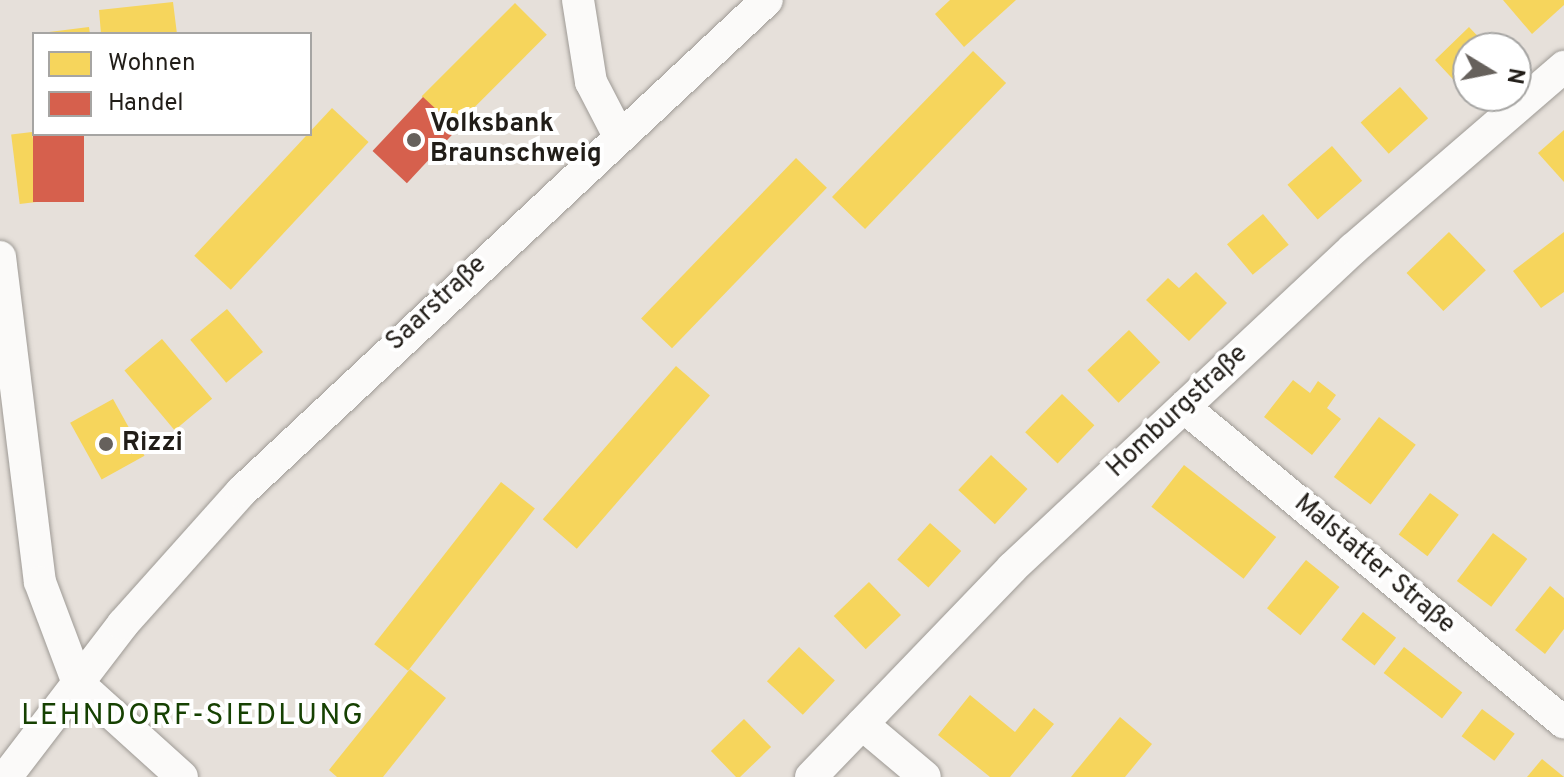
<!DOCTYPE html>
<html>
<head>
<meta charset="utf-8">
<style>
	body { margin:0 }
	#map { position:relative; width:1564px; height:777px; overflow:hidden; background:#e6e0da; font-family:Overpass,sans-serif }
	div>[style] { position:absolute }
	[style*='--x'] { left:calc(var(--x)*1px); top:calc(var(--y)*1px); width:calc(var(--w)*1px); rotate:calc(var(--a)*1deg) }
	.homes>* { inset:0; background:#f6d55c; transform-origin:0 0 }
	.shops>* { inset:0; background:#d6604d; transform-origin:0 0 }
	.roads { filter:drop-shadow(0 0 2px #9e9a95) drop-shadow(0 0 2px #9e9a95) }
	.minor>* { height:32px; margin:-16px; padding:0 16px; transform-origin:16px; border-radius:16px; background:#fbfaf9 }
	.dots>* { width:22px; height:22px; translate:-50% -50%; box-sizing:border-box; border:4px solid #fff; border-radius:50% }
	span { translate:-50% -50%; white-space:nowrap; text-align:center; line-height:1.15; -webkit-text-stroke:8px #fff; paint-order:stroke }
	.poi-label { font-size:26px; color:#211d18; font-weight:700 }
	.left { translate:0 -50%; text-align:left }
	.street-label { font-size:26px; color:#211d18 }
	.quarter-label { font-size:30px; color:#164102; letter-spacing:2px }
	.legend { position:absolute; left:32px; top:32px; width:280px; height:104px; box-sizing:border-box; background:#fff; border:2px solid #a6a5a3; margin:0; padding:10px 14px; list-style:none; font-size:24px; color:#211d18 }
	.legend li { display:flex; align-items:center; gap:16px; height:40px }
	.legend b { width:40px; border:2px solid #a6a5a3 }
	.north { position:absolute; left:1452px; top:32px; width:80px; height:80px; box-sizing:border-box; background:#fff; border:2px solid #a6a5a3; border-radius:50%; rotate:100deg; font-size:22px; font-weight:700; line-height:32px; text-align:center; color:#211d18 }
	.north::after { content:''; display:block; margin:auto; width:28px; height:36px; background:#66615c; clip-path:polygon(50% 0,100% 100%,50% 72%,0 100%) }
</style>
</head>
<body>
<div id="map">
	<div class="homes">
		<div style="clip-path:polygon(950px 0,1016px 0,964px 47px,935px 14px)"></div>
		<div style="clip-path:polygon(1503px 0,1564px 0,1564px 5px,1532px 34px)"></div>
		<div style="clip-path:polygon(173px 2px,177px 34px,101px 34px,99px 10px)"></div>
		<div style="left:515px;top:3px;width:45px;height:132px;rotate:45deg"></div>
		<div style="clip-path:polygon(89px 27px,90px 34px,49px 34px,49px 32px)"></div>
		<div style="clip-path:polygon(1469px 27px,1489px 48px,1468px 48px,1463px 90px,1435px 60px)"></div>
		<div style="left:973px;top:51px;width:46px;height:203px;rotate:44deg"></div>
		<div style="left:1400px;top:87px;width:42px;height:53px;rotate:48deg"></div>
		<div style="left:332px;top:108px;width:50px;height:202px;rotate:43deg"></div>
		<div style="clip-path:polygon(1564px 130px,1564px 182px,1538px 153px)"></div>
		<div style="left:32px;top:132px;width:70px;height:21px;rotate:83deg"></div>
		<div style="left:1332px;top:146px;width:46px;height:59px;rotate:49deg"></div>
		<div style="left:796px;top:158px;width:43px;height:223px;rotate:44deg"></div>
		<div style="left:1263px;top:214px;width:40px;height:47px;rotate:50deg"></div>
		<div style="left:1449px;top:232px;width:53px;height:59px;rotate:46deg"></div>
		<div style="clip-path:polygon(1564px 232px,1564px 292px,1541px 308px,1513px 271px)"></div>
		<div style="clip-path:polygon(1196px 272px,1227px 303px,1189px 341px,1146px 300px,1168px 278px,1179px 288px)"></div>
		<div style="left:227px;top:309px;width:56px;height:48px;rotate:50deg"></div>
		<div style="left:1129px;top:330px;width:45px;height:58px;rotate:46deg"></div>
		<div style="left:162px;top:339px;width:78px;height:49px;rotate:50deg"></div>
		<div style="left:676px;top:366px;width:45px;height:203px;rotate:41deg"></div>
		<div style="clip-path:polygon(1293px 380px,1310px 393px,1318px 381px,1336px 395px,1327px 408px,1341px 419px,1312px 455px,1264px 417px)"></div>
		<div style="left:1062px;top:394px;width:45px;height:53px;rotate:44deg"></div>
		<div style="left:113px;top:399px;width:65px;height:49px;rotate:61deg"></div>
		<div style="left:1379px;top:417px;width:46px;height:75px;rotate:37deg"></div>
		<div style="left:991px;top:455px;width:50px;height:48px;rotate:43deg"></div>
		<div style="left:1184px;top:465px;width:117px;height:53px;rotate:38deg"></div>
		<div style="left:501px;top:482px;width:43px;height:206px;rotate:38deg"></div>
		<div style="left:1430px;top:493px;width:36px;height:52px;rotate:37deg"></div>
		<div style="left:930px;top:523px;width:42px;height:49px;rotate:42deg"></div>
		<div style="left:1493px;top:533px;width:43px;height:60px;rotate:37deg"></div>
		<div style="left:1306px;top:560px;width:43px;height:62px;rotate:39deg"></div>
		<div style="left:869px;top:582px;width:46px;height:49px;rotate:46deg"></div>
		<div style="clip-path:polygon(1550px 586px,1564px 598px,1564px 629px,1545px 654px,1515px 630px)"></div>
		<div style="left:1363px;top:612px;width:42px;height:35px;rotate:38deg"></div>
		<div style="left:799px;top:647px;width:49px;height:47px;rotate:43deg"></div>
		<div style="left:1404px;top:647px;width:74px;height:33px;rotate:38deg"></div>
		<div style="clip-path:polygon(410px 669px,446px 698px,383px 777px,337px 777px,329px 770px)"></div>
		<div style="clip-path:polygon(970px 695px,1015px 732px,1034px 708px,1054px 724px,1010px 777px,990px 777px,938px 735px)"></div>
		<div style="left:1482px;top:709px;width:41px;height:34px;rotate:37deg"></div>
		<div style="clip-path:polygon(1120px 717px,1152px 744px,1125px 777px,1071px 777px)"></div>
		<div style="left:744px;top:719px;width:39px;height:46px;rotate:46deg"></div>
		<div style="clip-path:polygon(1542px 759px,1564px 777px,1527px 777px)"></div>
	</div>
	<div class="shops">
		<div style="left:423px;top:97px;width:47px;height:74px;rotate:43deg"></div>
		<div style="left:33px;top:134px;width:51px;height:68px"></div>
	</div>
	<div class="roads">
		<div class="minor">
			<div style="--x:578;--y:0;--w:83;--a:81"></div>
			<div style="--x:591;--y:82;--w:59;--a:62.6"></div>
			<div style="--x:0;--y:257;--w:327;--a:83"></div>
			<div style="--x:40;--y:582;--w:108;--a:69.4"></div>
			<div style="--x:78;--y:683;--w:140;--a:42.1"></div>
			<div style="--x:1184;--y:407;--w:494;--a:39.7"></div>
			<div style="--x:862;--y:724;--w:82;--a:40.1"></div>
			<div style="--x:6;--y:777;--w:193;--a:-52.6"></div>
			<div style="--x:123;--y:624;--w:177;--a:-48.2"></div>
			<div style="--x:241;--y:492;--w:720;--a:-43.09"></div>
			<div style="--x:811;--y:777;--w:290;--a:-46.1"></div>
			<div style="--x:1012;--y:568;--w:467;--a:-43.1"></div>
			<div style="--x:1353;--y:249;--w:279;--a:-40.8"></div>
		</div>
	</div>
	<div class="dots">
		<div style="left:414px;top:140px;background:#66615c"></div>
		<div style="left:106px;top:444px;background:#66615c"></div>
	</div>
	<div class="poi-label">
		<span class="left" style="left:430px;top:140px">Volksbank<br>Braunschweig</span>
		<span class="left" style="left:122px;top:444px">Rizzi</span>
	</div>
	<div class="street-label">
		<span style="left:437px;top:304px;rotate:-43deg">Saarstraße</span>
		<span style="left:1178px;top:412px;rotate:-43deg">Homburgstraße</span>
		<span style="left:1374px;top:565px;rotate:40deg">Malstatter Straße</span>
	</div>
	<div class="quarter-label">
		<span style="left:193px;top:717px">LEHNDORF-SIEDLUNG</span>
	</div>
	<ul class="legend">
	<li><b style="height:22px;background:#f6d55c"></b>Wohnen</li>
	<li><b style="height:22px;background:#d6604d"></b>Handel</li>
	</ul>
	<div class="north">N</div>
</div>
</body>
</html>
